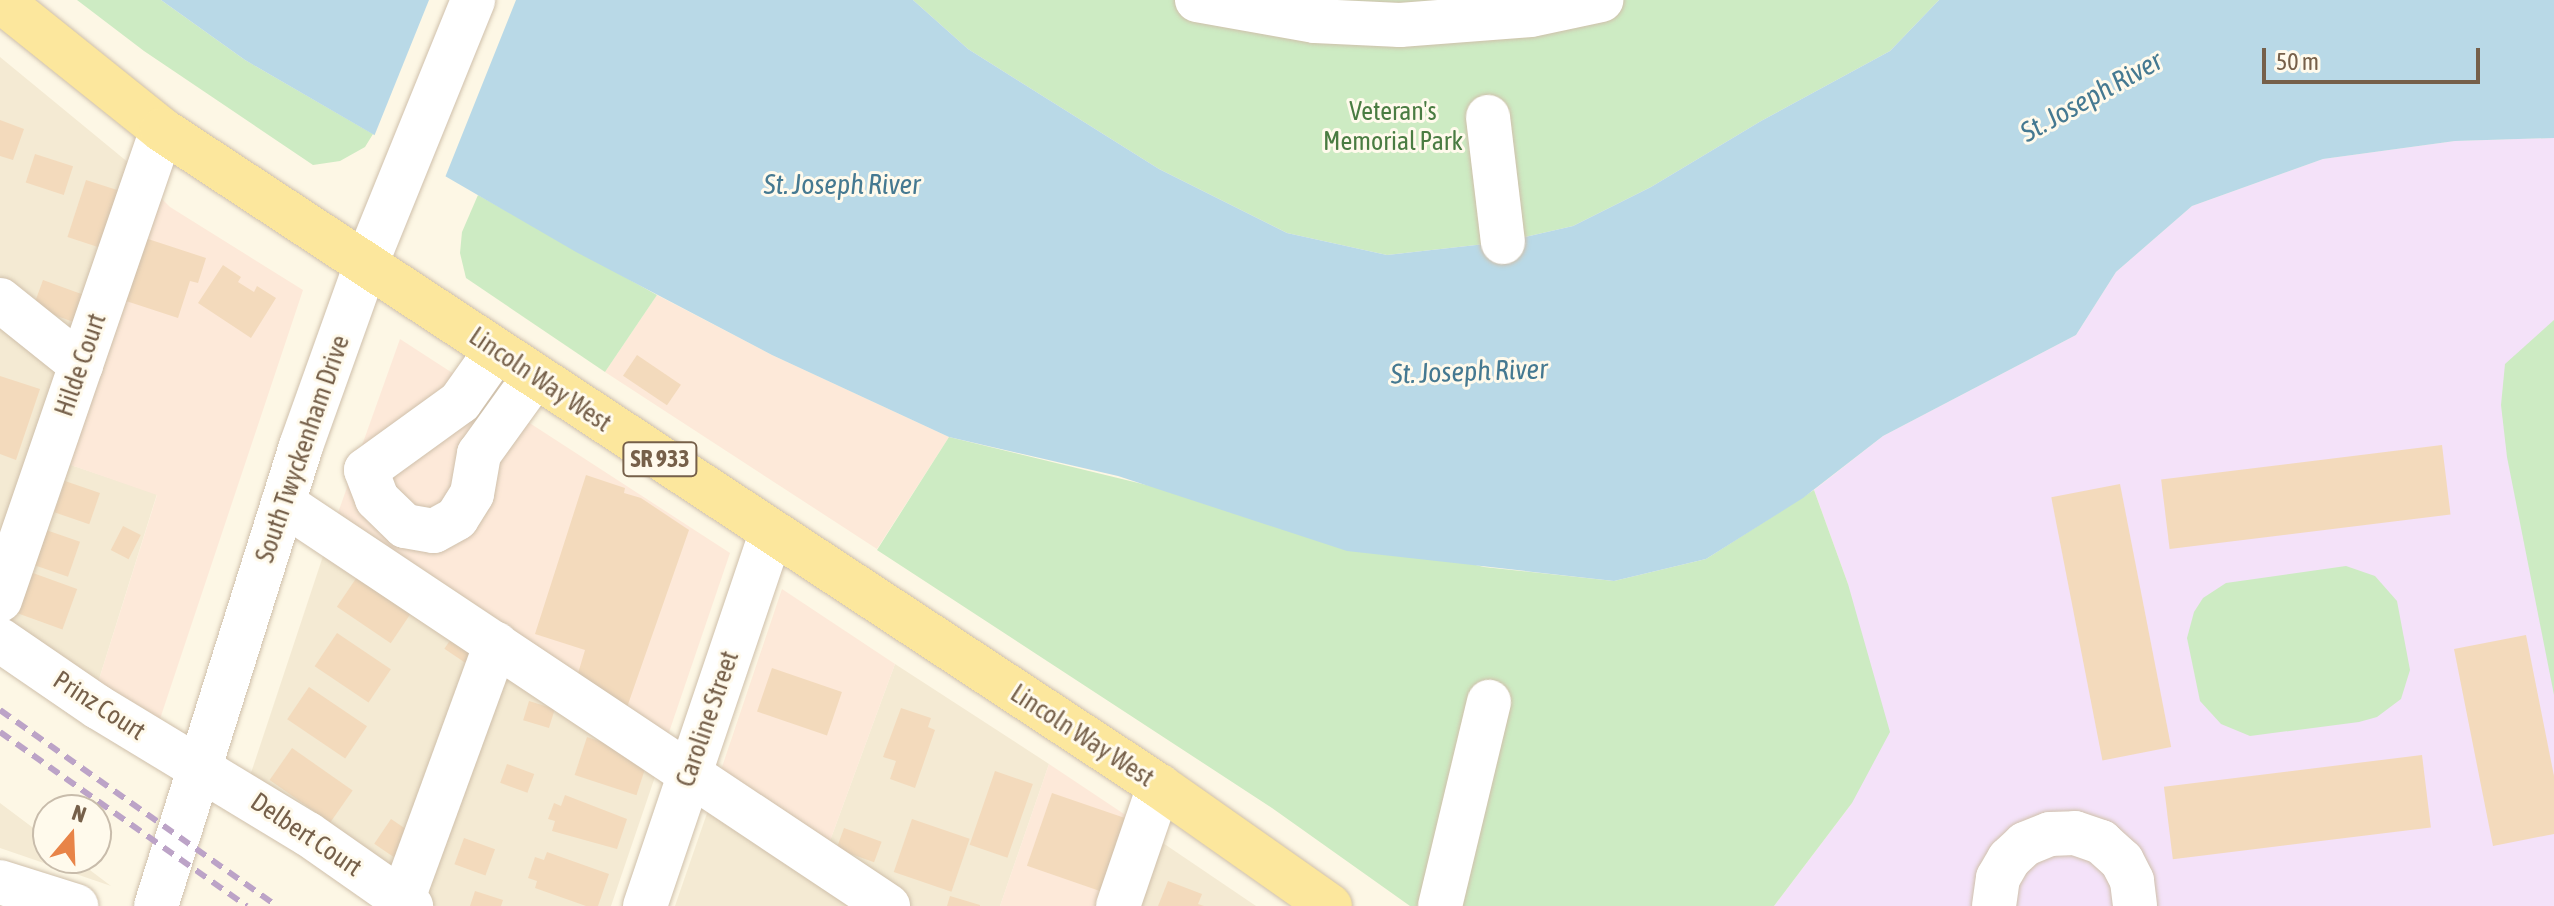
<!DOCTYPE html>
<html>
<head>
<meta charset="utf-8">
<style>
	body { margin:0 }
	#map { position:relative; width:2554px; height:906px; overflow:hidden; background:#fdf7e5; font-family:"Asap Condensed",sans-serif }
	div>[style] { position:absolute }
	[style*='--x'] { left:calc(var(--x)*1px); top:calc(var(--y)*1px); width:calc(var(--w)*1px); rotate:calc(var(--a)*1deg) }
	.residential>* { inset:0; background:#f4ead3 }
	.commercial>* { inset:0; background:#fde9d9 }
	.education>* { inset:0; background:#f4e2f9 }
	.green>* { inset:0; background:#cdebc3 }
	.water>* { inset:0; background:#b9d9e7 }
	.pier>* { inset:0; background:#fdf7e5 }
	.building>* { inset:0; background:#f3dabc; transform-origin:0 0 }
	.roads { filter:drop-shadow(0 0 2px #cfc0ab) drop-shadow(0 0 2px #cfc0ab) }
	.minor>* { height:44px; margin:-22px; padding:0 22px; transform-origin:22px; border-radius:22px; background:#fff }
	.major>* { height:44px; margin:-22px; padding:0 22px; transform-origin:22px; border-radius:22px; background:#fce79d }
	.rail>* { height:6px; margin-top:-3px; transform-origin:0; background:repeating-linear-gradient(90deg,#bca3c7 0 12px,transparent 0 20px) }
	span { translate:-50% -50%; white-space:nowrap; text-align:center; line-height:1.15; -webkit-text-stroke:6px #fffaec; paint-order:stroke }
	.shield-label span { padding:2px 6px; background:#fffaec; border:2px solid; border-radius:6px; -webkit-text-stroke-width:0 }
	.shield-label { font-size:24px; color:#76604a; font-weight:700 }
	.park-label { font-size:26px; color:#4a7c42 }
	.street-label { font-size:26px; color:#76604a }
	.water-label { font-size:28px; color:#457991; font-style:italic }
	.north { position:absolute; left:32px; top:794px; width:80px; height:80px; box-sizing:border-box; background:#fffaec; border:2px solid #c8bcab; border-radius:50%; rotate:19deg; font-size:22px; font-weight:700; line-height:32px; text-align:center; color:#76604a }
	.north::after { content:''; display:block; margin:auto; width:28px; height:36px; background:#e88448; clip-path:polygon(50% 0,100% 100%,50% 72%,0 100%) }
	.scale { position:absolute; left:2262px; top:48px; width:218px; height:36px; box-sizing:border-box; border:4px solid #76604a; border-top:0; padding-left:10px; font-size:24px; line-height:28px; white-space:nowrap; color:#76604a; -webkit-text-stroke:6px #fffaec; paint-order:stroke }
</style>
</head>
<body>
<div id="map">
	<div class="residential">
		<div style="clip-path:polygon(0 57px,141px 173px,80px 349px,0 285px)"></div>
		<div style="clip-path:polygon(0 315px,66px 370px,0 572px)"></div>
		<div style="clip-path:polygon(65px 463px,157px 494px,96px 689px,8px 624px)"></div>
		<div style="clip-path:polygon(327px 544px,488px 652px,400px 882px,249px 779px)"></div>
		<div style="clip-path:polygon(500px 658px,660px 762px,611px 906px,435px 906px,414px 893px)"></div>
		<div style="clip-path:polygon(895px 664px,1049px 764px,1000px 906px,907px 906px,827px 849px)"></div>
		<div style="clip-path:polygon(713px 796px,876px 906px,675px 906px)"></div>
		<div style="clip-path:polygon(0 803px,48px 839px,48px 858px,74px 858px,111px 886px,0 848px)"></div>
		<div style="clip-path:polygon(1160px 841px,1256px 906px,1137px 906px)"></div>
	</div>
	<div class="commercial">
		<div style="clip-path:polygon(154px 191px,170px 207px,303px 290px,157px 728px,96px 689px,157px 495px,65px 463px)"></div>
		<div style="clip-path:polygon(657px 295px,772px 355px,949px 437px,877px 549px,605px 372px)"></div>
		<div style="clip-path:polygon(400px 339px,730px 553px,665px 744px,334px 524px)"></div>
		<div style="clip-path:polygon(782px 589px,895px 664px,827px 849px,718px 779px)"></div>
		<div style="clip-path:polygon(1049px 764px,1136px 822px,1106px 906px,1000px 906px)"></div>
	</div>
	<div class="education">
		<div style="clip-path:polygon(2554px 138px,2554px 906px,1774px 906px,1852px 803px,1848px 584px,1814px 490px,1883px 436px,2076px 335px,2116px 272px,2192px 206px,2323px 159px,2455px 141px)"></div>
	</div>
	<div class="green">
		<div style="clip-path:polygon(77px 0,161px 0,245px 60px,373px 134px,365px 147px,340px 161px,313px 165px,144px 51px)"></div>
		<div style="clip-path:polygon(913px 0,1939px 0,1890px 51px,1761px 121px,1651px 187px,1573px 226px,1503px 242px,1387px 255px,1287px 233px,1159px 169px,968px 49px)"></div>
		<div style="clip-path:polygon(478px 195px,657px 295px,605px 372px,466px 278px,460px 253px,462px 232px)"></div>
		<div style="clip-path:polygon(2554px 320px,2554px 695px,2507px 457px,2501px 405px,2505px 364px)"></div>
		<div style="clip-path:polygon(949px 437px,1484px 567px,1614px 581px,1706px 559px,1814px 490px,1848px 584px,1890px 732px,1852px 803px,1774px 906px,1410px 906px,1272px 808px,877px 550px)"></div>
		<div style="clip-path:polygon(2346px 566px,2375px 576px,2397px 601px,2410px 670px,2401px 699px,2377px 717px,2359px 722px,2250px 736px,2221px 724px,2200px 701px,2187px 638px,2194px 612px,2203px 598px,2226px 583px)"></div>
	</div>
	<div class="water">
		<div style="clip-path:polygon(161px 0,913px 0,968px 49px,1159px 169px,1287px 233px,1387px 255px,1503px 242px,1573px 226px,1651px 187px,1761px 121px,1890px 51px,1939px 0,2554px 0,2554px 138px,2455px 141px,2323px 159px,2192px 206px,2116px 272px,2076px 335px,1883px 436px,1803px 498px,1706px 559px,1614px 581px,1347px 551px,1118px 476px,949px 437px,772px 355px,576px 252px,245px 60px)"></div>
	</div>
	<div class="pier">
		<div style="clip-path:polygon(429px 0,516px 0,444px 180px,373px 139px)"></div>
	</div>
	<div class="building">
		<div style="clip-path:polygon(0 120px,24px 129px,13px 160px,0 156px)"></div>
		<div style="left:35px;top:154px;width:40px;height:30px;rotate:18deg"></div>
		<div style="left:86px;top:180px;width:44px;height:60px;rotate:18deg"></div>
		<div style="clip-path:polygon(145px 238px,206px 258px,198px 283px,190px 281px,178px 318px,123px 300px)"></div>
		<div style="clip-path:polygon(223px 265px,241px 277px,238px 282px,254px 292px,257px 286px,276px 298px,251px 338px,198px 303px)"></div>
		<div style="left:43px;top:280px;width:51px;height:29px;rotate:20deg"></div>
		<div style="left:637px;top:355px;width:53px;height:25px;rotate:34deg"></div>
		<div style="clip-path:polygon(0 376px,40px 389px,16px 460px,0 454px)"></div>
		<div style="left:2442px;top:445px;width:70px;height:283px;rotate:83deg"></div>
		<div style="clip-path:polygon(586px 475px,625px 488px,624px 493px,641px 498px,689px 530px,625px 713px,576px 680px,585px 650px,535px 634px)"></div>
		<div style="left:65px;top:481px;width:37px;height:33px;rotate:19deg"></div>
		<div style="left:2120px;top:484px;width:268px;height:70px;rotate:79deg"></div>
		<div style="left:123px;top:526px;width:20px;height:27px;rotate:27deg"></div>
		<div style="left:46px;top:530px;width:36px;height:37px;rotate:19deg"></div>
		<div style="left:33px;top:573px;width:47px;height:43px;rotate:20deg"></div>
		<div style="left:357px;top:577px;width:65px;height:36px;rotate:34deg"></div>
		<div style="left:337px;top:633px;width:65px;height:40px;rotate:34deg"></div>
		<div style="left:455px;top:633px;width:27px;height:19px;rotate:34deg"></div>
		<div style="clip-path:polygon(2526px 635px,2554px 776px,2554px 834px,2493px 846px,2454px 649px)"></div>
		<div style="left:772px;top:668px;width:74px;height:46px;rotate:19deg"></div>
		<div style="left:309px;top:687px;width:70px;height:39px;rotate:34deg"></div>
		<div style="left:529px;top:701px;width:27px;height:20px;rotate:17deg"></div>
		<div style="clip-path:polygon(901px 708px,931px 718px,928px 727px,935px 730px,915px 788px,890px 779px,896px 761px,883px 757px)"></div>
		<div style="left:587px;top:737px;width:65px;height:40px;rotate:18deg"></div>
		<div style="left:292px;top:748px;width:74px;height:39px;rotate:35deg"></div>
		<div style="left:2422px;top:755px;width:73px;height:260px;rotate:83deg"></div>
		<div style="left:507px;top:764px;width:29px;height:20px;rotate:20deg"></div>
		<div style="left:995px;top:771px;width:40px;height:78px;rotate:19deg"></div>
		<div style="left:1052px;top:793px;width:84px;height:77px;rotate:19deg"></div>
		<div style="clip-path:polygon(565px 795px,627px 819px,617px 849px,552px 831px,555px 821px,548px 819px,554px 803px,561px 806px)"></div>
		<div style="left:391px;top:819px;width:27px;height:30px;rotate:34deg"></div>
		<div style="left:912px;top:819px;width:61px;height:56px;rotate:19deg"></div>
		<div style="left:844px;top:828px;width:40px;height:22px;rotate:20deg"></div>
		<div style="left:464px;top:838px;width:33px;height:28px;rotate:20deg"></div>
		<div style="clip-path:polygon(547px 852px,609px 874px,598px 906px,586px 906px,535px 888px,537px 881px,528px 878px,535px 857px,544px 860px)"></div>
		<div style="clip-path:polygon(1168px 881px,1202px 894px,1198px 904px,1204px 906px,1158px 906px)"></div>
		<div style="clip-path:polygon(475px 891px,503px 900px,501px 906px,470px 906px)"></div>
		<div style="clip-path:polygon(950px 896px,980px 905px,980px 906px,947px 906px)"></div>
	</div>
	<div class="roads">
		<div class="minor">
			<div style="--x:1197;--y:0;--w:120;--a:10.1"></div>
			<div style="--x:1315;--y:21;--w:85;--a:2.7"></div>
			<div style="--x:1400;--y:25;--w:131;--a:-4.4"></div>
			<div style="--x:1531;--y:15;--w:72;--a:-12.1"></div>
			<div style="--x:1488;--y:117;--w:126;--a:83.2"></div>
			<div style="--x:0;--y:300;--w:104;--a:38.7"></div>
			<div style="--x:366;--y:470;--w:31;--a:69"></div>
			<div style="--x:377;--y:499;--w:39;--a:44"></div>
			<div style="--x:405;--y:526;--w:29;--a:10"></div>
			<div style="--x:434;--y:531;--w:26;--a:-29"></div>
			<div style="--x:457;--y:518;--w:28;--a:-58"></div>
			<div style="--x:472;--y:494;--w:41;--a:-80.1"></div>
			<div style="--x:479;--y:454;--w:96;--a:-54.3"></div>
			<div style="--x:366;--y:470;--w:116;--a:-35.9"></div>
			<div style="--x:460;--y:402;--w:62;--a:-54.8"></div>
			<div style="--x:283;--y:503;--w:727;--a:33.67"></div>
			<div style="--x:0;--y:600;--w:497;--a:-71"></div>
			<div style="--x:0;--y:640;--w:119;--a:34.4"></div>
			<div style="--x:98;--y:707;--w:245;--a:31.2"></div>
			<div style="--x:308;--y:834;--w:126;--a:35"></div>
			<div style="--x:0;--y:882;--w:80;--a:17.5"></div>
			<div style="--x:399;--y:899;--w:14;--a:-56"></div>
			<div style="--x:407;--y:887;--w:259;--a:-69.9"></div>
			<div style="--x:156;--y:906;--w:482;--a:-72.5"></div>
			<div style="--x:301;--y:446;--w:193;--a:-70.3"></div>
			<div style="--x:366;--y:264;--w:285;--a:-67.9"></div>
			<div style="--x:645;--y:906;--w:394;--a:-71.3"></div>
			<div style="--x:1118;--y:906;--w:127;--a:-71.1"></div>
			<div style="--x:1440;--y:906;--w:210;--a:-76.5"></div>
			<div style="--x:1994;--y:906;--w:28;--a:-82"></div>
			<div style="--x:1998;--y:878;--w:22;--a:-60"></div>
			<div style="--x:2009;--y:859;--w:22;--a:-43"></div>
			<div style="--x:2025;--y:844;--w:27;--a:-22"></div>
			<div style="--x:2050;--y:834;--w:25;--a:-2"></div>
			<div style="--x:2075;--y:833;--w:28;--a:19"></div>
			<div style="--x:2101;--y:842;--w:28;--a:42"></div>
			<div style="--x:2122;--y:861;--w:22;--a:63"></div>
			<div style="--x:2132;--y:881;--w:25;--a:83"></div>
		</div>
		<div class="major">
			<div style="--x:0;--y:0;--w:208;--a:38.7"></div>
			<div style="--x:162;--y:130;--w:1193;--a:33.34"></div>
			<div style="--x:1159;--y:786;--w:209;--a:35.1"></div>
		</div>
	</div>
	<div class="rail">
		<div style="--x:0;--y:710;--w:339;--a:35.3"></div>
		<div style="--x:0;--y:732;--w:302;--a:35.2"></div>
	</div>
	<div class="shield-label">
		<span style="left:660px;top:459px">SR 933</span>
	</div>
	<div class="park-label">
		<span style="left:1393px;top:127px">Veteran's<br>Memorial Park</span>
	</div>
	<div class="street-label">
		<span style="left:81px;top:365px;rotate:-71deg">Hilde Court</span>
		<span style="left:540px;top:380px;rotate:34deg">Lincoln Way West</span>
		<span style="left:303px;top:449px;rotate:-71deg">South Twyckenham Drive</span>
		<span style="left:99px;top:706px;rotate:33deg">Prinz Court</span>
		<span style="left:708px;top:719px;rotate:-71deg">Caroline Street</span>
		<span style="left:1082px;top:736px;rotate:33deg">Lincoln Way West</span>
		<span style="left:306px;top:835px;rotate:34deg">Delbert Court</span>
	</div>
	<div class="water-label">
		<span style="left:2091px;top:96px;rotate:-29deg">St. Joseph River</span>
		<span style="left:842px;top:184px">St. Joseph River</span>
		<span style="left:1469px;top:371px;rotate:-2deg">St. Joseph River</span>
	</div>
	<div class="north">N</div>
	<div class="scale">50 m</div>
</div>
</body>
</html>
